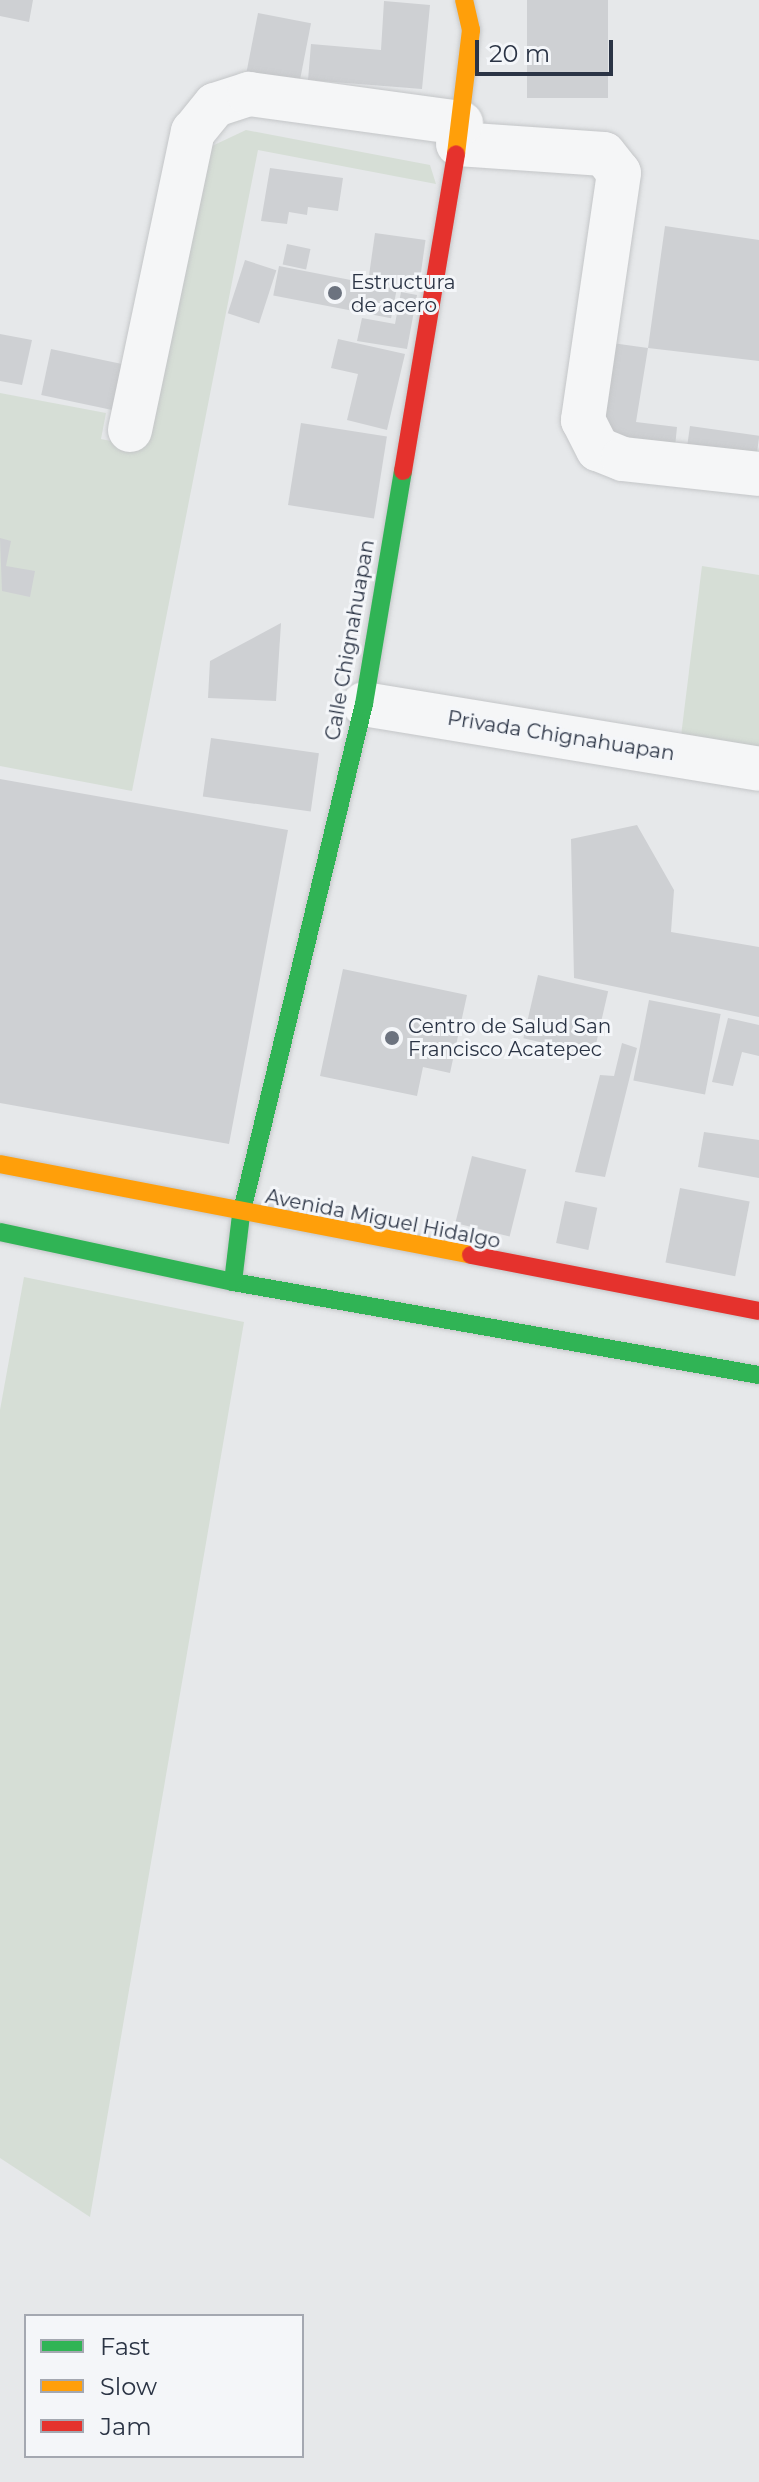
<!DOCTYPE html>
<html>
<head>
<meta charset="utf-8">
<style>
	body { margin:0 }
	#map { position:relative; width:759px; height:2482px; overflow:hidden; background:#e6e8ea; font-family:Montserrat,sans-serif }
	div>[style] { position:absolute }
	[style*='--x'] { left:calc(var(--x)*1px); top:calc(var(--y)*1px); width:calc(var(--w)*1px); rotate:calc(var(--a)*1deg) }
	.green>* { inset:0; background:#d6ded6 }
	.building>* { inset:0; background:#ced0d3; transform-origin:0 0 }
	.roads { filter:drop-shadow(0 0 2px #c4c6c8) drop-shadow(0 0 2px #c4c6c8) }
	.street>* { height:44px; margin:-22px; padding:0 22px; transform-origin:22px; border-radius:22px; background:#f5f6f7 }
	.fast>* { height:18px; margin:-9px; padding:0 9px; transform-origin:9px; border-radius:9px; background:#30b455 }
	.slow>* { height:18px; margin:-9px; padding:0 9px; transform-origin:9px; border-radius:9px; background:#ff9f0a }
	.jam>* { height:18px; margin:-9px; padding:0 9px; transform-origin:9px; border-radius:9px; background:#e5322d }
	.dots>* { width:22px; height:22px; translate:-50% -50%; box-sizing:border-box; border:4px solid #f4f6f9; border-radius:50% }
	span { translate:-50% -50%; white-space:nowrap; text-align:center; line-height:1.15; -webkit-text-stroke:6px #f4f6f9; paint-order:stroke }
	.poi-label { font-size:20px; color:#2b3445 }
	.left { translate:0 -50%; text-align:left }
	.street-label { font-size:20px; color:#2b3445 }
	.legend { position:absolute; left:24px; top:2314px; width:280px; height:144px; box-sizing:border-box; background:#f4f6f9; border:2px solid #a4a8b1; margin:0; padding:10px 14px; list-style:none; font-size:24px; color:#2b3445 }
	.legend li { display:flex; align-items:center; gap:16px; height:40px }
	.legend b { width:40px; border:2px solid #a4a8b1 }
	.scale { position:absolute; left:475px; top:40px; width:138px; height:36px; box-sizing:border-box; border:4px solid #2b3445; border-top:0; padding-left:10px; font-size:24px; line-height:28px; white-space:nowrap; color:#2b3445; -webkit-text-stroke:6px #f4f6f9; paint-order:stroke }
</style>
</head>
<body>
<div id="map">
	<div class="green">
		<div style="clip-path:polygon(246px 130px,430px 165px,436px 184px,258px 150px,132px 791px,0 766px,0 393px,106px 413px,101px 439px,141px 447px,212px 146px)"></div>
		<div style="clip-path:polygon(702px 566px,759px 575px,759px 749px,681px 736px)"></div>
		<div style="clip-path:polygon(24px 1277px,244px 1322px,90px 2217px,0 2158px,0 1410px)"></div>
	</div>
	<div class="building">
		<div style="clip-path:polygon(0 0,33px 0,29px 22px,0 16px)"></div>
		<div style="left:527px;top:0;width:81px;height:98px"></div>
		<div style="clip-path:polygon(384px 1px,430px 5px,422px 89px,308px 80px,311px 44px,381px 50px)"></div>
		<div style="left:258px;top:13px;width:54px;height:63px;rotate:11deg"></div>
		<div style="clip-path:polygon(270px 168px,343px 178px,338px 211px,308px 207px,307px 215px,289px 212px,287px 224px,261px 221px)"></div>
		<div style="clip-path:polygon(665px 226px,759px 240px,759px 361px,648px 348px)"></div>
		<div style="left:375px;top:233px;width:51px;height:50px;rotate:8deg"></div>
		<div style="left:287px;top:244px;width:24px;height:21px;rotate:12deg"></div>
		<div style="left:245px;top:260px;width:33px;height:56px;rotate:18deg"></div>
		<div style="left:279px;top:266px;width:120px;height:30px;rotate:11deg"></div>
		<div style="clip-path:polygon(401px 292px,417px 295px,407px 349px,357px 341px,362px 318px,395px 324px)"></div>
		<div style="clip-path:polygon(0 334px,32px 340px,22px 385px,0 381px)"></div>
		<div style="clip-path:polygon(338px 339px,405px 354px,387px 430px,347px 420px,358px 374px,331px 368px)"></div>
		<div style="clip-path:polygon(612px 343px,648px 348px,636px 422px,677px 427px,674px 457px,598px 449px)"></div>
		<div style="left:51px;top:349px;width:81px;height:47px;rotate:12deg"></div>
		<div style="left:301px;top:423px;width:87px;height:83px;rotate:9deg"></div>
		<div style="left:690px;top:426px;width:70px;height:30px;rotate:8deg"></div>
		<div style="clip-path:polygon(0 538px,11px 541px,6px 566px,35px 571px,30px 597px,2px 591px)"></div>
		<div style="clip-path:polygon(281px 623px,276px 701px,208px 698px,210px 661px)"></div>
		<div style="left:211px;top:738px;width:109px;height:59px;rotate:8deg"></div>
		<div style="clip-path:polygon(0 779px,288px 830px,229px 1144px,0 1103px)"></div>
		<div style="clip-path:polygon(637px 825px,674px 890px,671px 932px,759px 947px,759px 1017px,574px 978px,571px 839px)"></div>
		<div style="clip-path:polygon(343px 969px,467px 995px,450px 1073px,423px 1067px,417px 1096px,320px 1076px)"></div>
		<div style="left:538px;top:975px;width:72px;height:65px;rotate:13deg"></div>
		<div style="left:649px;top:1000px;width:73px;height:82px;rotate:11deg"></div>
		<div style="clip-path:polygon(728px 1018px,759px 1025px,759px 1056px,742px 1052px,733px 1086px,712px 1082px)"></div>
		<div style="clip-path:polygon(622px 1043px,637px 1048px,605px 1177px,575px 1172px,600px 1075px,614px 1076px)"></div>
		<div style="clip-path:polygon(704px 1132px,759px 1140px,759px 1178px,698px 1167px)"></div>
		<div style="left:472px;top:1156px;width:56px;height:69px;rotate:14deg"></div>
		<div style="left:680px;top:1188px;width:71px;height:76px;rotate:11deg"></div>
		<div style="left:565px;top:1201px;width:33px;height:43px;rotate:12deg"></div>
	</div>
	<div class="roads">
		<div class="street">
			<div style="--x:458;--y:144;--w:146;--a:3.9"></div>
			<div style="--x:604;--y:154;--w:24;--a:52"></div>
			<div style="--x:619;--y:173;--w:250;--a:98.3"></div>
			<div style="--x:583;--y:420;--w:33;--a:63"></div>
			<div style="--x:598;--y:449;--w:27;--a:22"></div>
			<div style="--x:623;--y:459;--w:137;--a:6.3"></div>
			<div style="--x:130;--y:430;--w:305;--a:-78.1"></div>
			<div style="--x:193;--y:132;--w:35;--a:-51"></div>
			<div style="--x:215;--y:105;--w:36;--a:-18"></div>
			<div style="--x:249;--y:94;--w:214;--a:7.8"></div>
			<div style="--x:364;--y:704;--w:400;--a:9.3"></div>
		</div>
		<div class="fast">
			<div style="--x:0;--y:1232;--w:238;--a:12.1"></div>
			<div style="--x:233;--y:1282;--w:534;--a:10.03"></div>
			<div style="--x:233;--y:1282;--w:67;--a:-83.2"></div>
			<div style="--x:241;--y:1215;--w:526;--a:-76.47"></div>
			<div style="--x:364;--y:704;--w:236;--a:-80.5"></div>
		</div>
		<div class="slow">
			<div style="--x:456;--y:154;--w:125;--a:-83.1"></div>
			<div style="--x:471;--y:30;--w:31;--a:-103"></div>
			<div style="--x:0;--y:1164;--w:480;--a:10.9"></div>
		</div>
		<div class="jam">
			<div style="--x:403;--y:471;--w:321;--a:-80.5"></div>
			<div style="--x:471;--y:1255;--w:293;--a:11"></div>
		</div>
	</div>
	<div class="dots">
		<div style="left:335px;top:293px;background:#6c737f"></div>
		<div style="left:392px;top:1038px;background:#6c737f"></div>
	</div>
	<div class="poi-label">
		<span class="left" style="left:351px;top:294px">Estructura<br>de acero</span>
		<span class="left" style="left:408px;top:1038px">Centro de Salud San<br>Francisco Acatepec</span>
	</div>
	<div class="street-label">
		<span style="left:350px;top:640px;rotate:-80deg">Calle Chignahuapan</span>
		<span style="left:561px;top:736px;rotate:9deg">Privada Chignahuapan</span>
		<span style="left:383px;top:1219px;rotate:11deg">Avenida Miguel Hidalgo</span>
	</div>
	<ul class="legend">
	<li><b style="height:10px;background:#30b455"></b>Fast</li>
	<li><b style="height:10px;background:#ff9f0a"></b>Slow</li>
	<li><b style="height:10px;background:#e5322d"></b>Jam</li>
	</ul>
	<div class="scale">20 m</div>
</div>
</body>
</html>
